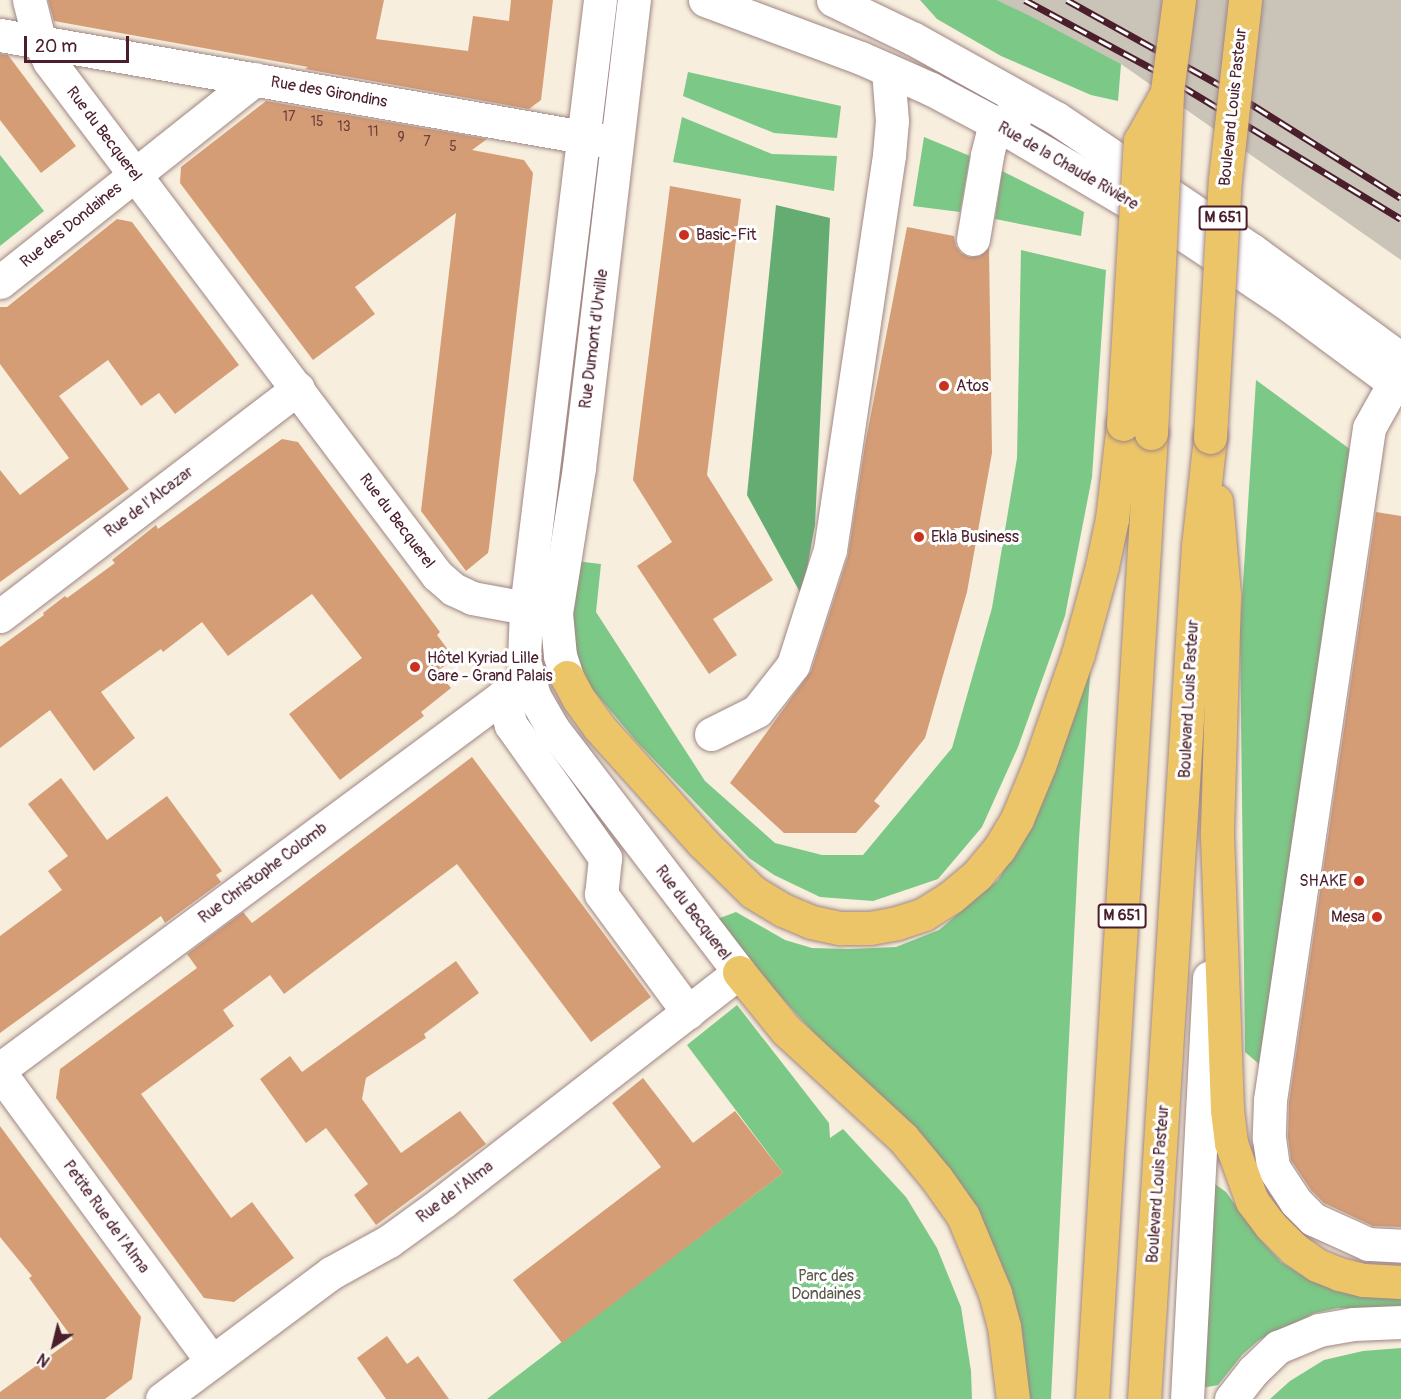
<!DOCTYPE html>
<html>
<head>
<meta charset="utf-8">
<style>
	body { margin:0 }
	#map { position:relative; width:1401px; height:1399px; overflow:hidden; background:#f7eedd; font-family:Pangolin,sans-serif }
	div>[style] { position:absolute }
	[style*='--x'] { left:calc(var(--x)*1px); top:calc(var(--y)*1px); width:calc(var(--w)*1px); rotate:calc(var(--a)*1deg) }
	.industrial>* { inset:0; background:#c9c3b8 }
	.green>* { inset:0; background:#7cc886 }
	.forest>* { inset:0; background:#65ac73 }
	.building>* { inset:0; background:#d59d76 }
	.roads { filter:drop-shadow(0 0 2px #a08684) drop-shadow(0 0 2px #a08684) }
	.minor>* { height:33px; margin:-16.5px; padding:0 16.5px; transform-origin:16.5px; border-radius:16.5px; background:#fff }
	.highway>* { height:33px; margin:-16.5px; padding:0 16.5px; transform-origin:16.5px; border-radius:16.5px; background:#edc569 }
	.rail>* { height:7px; margin-top:-3.5px; transform-origin:0; background:repeating-linear-gradient(90deg,#fff 0 14px,#4a1f2b 0 28px); box-sizing:border-box; border-block:2px solid #4a1f2b }
	.bridges { filter:drop-shadow(0 0 2px #a08684) drop-shadow(0 0 2px #a08684) }
	.highway-bridge>* { height:33px; margin:-16.5px; padding:0 16.5px; transform-origin:16.5px; border-radius:16.5px; background:#edc569 }
	.dots>* { width:16px; height:16px; translate:-50% -50%; box-sizing:border-box; border:3px solid #fff; border-radius:50% }
	span { translate:-50% -50%; white-space:nowrap; text-align:center; line-height:1.15; -webkit-text-stroke:6px #fff; paint-order:stroke }
	.number-label { font-size:14px; color:#6d3e3e }
	.number-label span { -webkit-text-stroke-width:0 }
	.shield-label span { padding:2px 4px; background:#fff; border:2px solid; border-radius:4px; -webkit-text-stroke-width:0 }
	.shield-label { font-size:15px; color:#4a1f2b; font-weight:700 }
	.street-label { font-size:16px; color:#4a1f2b }
	.poi-label { font-size:16px; color:#4a1f2b }
	.left { translate:0 -50%; text-align:left }
	.right { translate:-100% -50%; text-align:right }
	.park-label { font-size:16px; color:#5c5a4b }
	.north { position:absolute; left:24px; top:1315px; width:60px; height:60px; -webkit-text-stroke:4px #fff; paint-order:stroke; rotate:215deg; font-size:16px; font-weight:700; line-height:24px; text-align:center; color:#4a1f2b }
	.north::after { content:''; display:block; margin:auto; width:21px; height:27px; background:#4a1f2b; clip-path:polygon(50% 0,100% 100%,50% 72%,0 100%) }
	.scale { position:absolute; left:24px; top:36px; width:105px; height:27px; box-sizing:border-box; border:3px solid #4a1f2b; border-top:0; padding-left:8px; font-size:18px; line-height:21px; white-space:nowrap; color:#4a1f2b; -webkit-text-stroke:4px #fff; paint-order:stroke }
</style>
</head>
<body>
<div id="map">
	<div class="industrial">
		<div style="clip-path:polygon(997px 0,1401px 0,1401px 260px,1121px 64px)"></div>
	</div>
	<div class="green">
		<div style="clip-path:polygon(920px 0,997px 0,1032px 17px,1121px 64px,1118px 101px,1091px 95px,1001px 56px,937px 19px)"></div>
		<div style="clip-path:polygon(688px 72px,841px 106px,837px 138px,774px 133px,683px 96px)"></div>
		<div style="clip-path:polygon(682px 117px,772px 154px,837px 156px,834px 191px,673px 162px)"></div>
		<div style="clip-path:polygon(924px 137px,970px 156px,960px 212px,913px 206px)"></div>
		<div style="clip-path:polygon(0 155px,44px 211px,0 246px)"></div>
		<div style="clip-path:polygon(1002px 171px,1084px 212px,1081px 236px,995px 219px)"></div>
		<div style="clip-path:polygon(1021px 250px,1106px 270px,1092px 477px,1065px 616px,1018px 747px,982px 827px,938px 879px,873px 901px,820px 897px,774px 875px,749px 858px,637px 742px,588px 684px,574px 652px,569px 614px,575px 561px,601px 564px,596px 612px,705px 781px,775px 843px,822px 855px,863px 855px,952px 748px,992px 608px,1017px 458px)"></div>
		<div style="clip-path:polygon(1256px 380px,1351px 450px,1259px 1064px,1245px 1052px,1240px 630px)"></div>
		<div style="clip-path:polygon(1091px 660px,1079px 839px,1051px 1399px,1022px 1399px,1016px 1307px,992px 1246px,966px 1191px,803px 1021px,712px 921px,736px 912px,785px 940px,812px 948px,849px 949px,896px 947px,939px 930px,998px 880px,1025px 836px)"></div>
		<div style="clip-path:polygon(737px 1005px,829px 1123px,830px 1138px,843px 1129px,906px 1197px,937px 1248px,961px 1307px,971px 1371px,972px 1399px,487px 1399px,783px 1173px,687px 1045px)"></div>
		<div style="clip-path:polygon(1215px 1184px,1226px 1192px,1260px 1239px,1281px 1262px,1311px 1281px,1336px 1289px,1401px 1293px,1401px 1309px,1338px 1308px,1315px 1313px,1259px 1340px,1242px 1355px,1218px 1385px,1202px 1388px)"></div>
		<div style="clip-path:polygon(1401px 1348px,1401px 1399px,1270px 1399px,1290px 1381px,1324px 1360px,1363px 1351px)"></div>
	</div>
	<div class="forest">
		<div style="clip-path:polygon(776px 205px,830px 218px,815px 525px,802px 596px,747px 495px)"></div>
	</div>
	<div class="building">
		<div style="clip-path:polygon(48px 0,384px 0,376px 39px,468px 51px,473px 16px,509px 21px,511px 0,553px 0,541px 100px,529px 109px,305px 69px,308px 67px,54px 21px)"></div>
		<div style="clip-path:polygon(0 54px,8px 55px,76px 146px,41px 173px,0 120px)"></div>
		<div style="clip-path:polygon(266px 101px,487px 139px,472px 150px,524px 160px,533px 173px,489px 548px,488px 553px,466px 571px,421px 511px,456px 213px,355px 287px,375px 314px,313px 360px,180px 183px,181px 167px)"></div>
		<div style="clip-path:polygon(670px 186px,741px 199px,707px 475px,773px 580px,713px 619px,737px 655px,709px 674px,637px 566px,672px 542px,633px 480px)"></div>
		<div style="clip-path:polygon(117px 219px,132px 222px,239px 365px,175px 414px,159px 393px,141px 406px,108px 360px,59px 396px,129px 489px,0 582px,0 470px,20px 495px,69px 458px,0 364px,0 307px,7px 307px)"></div>
		<div style="clip-path:polygon(907px 227px,954px 236px,956px 246px,961px 253px,969px 257px,980px 256px,989px 248px,992px 453px,967px 592px,925px 738px,874px 801px,880px 806px,856px 833px,784px 833px,730px 783px,811px 671px,848px 556px,865px 445px)"></div>
		<div style="clip-path:polygon(282px 439px,298px 442px,440px 632px,437px 635px,455px 659px,437px 671px,451px 688px,421px 712px,424px 716px,340px 780px,289px 714px,362px 658px,312px 594px,228px 656px,202px 622px,163px 652px,161px 649px,101px 692px,135px 738px,94px 771px,50px 710px,0 748px,0 647px,44px 615px,43px 613px,65px 596px,67px 598px,115px 563px,112px 560px,156px 525px,158px 529px)"></div>
		<div style="clip-path:polygon(1376px 512px,1401px 516px,1401px 1227px,1373px 1226px,1324px 1203px,1311px 1190px,1291px 1160px,1288px 1137px,1289px 1102px)"></div>
		<div style="clip-path:polygon(472px 757px,651px 997px,591px 1042px,457px 864px,284px 994px,270px 975px,223px 1010px,234px 1026px,141px 1094px,231px 1218px,252px 1202px,294px 1258px,234px 1302px,204px 1298px,56px 1098px,60px 1069px,197px 968px,187px 954px,243px 912px,252px 923px)"></div>
		<div style="clip-path:polygon(61px 778px,107px 840px,167px 796px,222px 871px,216px 875px,221px 882px,165px 923px,161px 916px,0 1033px,0 936px,62px 890px,48px 871px,68px 856px,28px 804px)"></div>
		<div style="clip-path:polygon(456px 961px,479px 993px,424px 1034px,426px 1038px,366px 1078px,362px 1099px,401px 1153px,460px 1111px,486px 1144px,376px 1225px,354px 1195px,368px 1184px,326px 1128px,306px 1143px,260px 1079px,290px 1056px,302px 1072px)"></div>
		<div style="clip-path:polygon(643px 1078px,693px 1143px,735px 1111px,783px 1173px,562px 1343px,513px 1280px,661px 1167px,612px 1103px)"></div>
		<div style="clip-path:polygon(0 1126px,141px 1317px,132px 1379px,105px 1399px,0 1399px,0 1392px,73px 1339px,29px 1278px,32px 1276px,0 1237px)"></div>
		<div style="clip-path:polygon(387px 1336px,407px 1364px,418px 1356px,449px 1399px,386px 1399px,357px 1358px)"></div>
	</div>
	<div class="roads">
		<div class="minor">
			<div style="--x:29;--y:0;--w:44;--a:75.7"></div>
			<div style="--x:40;--y:43;--w:20;--a:63"></div>
			<div style="--x:49;--y:61;--w:644;--a:52.95"></div>
			<div style="--x:437;--y:575;--w:21;--a:41"></div>
			<div style="--x:453;--y:589;--w:21;--a:25"></div>
			<div style="--x:472;--y:598;--w:55;--a:10.5"></div>
			<div style="--x:705;--y:0;--w:166;--a:20.4"></div>
			<div style="--x:861;--y:58;--w:77;--a:23.9"></div>
			<div style="--x:931;--y:89;--w:72;--a:28"></div>
			<div style="--x:995;--y:123;--w:222;--a:30.6"></div>
			<div style="--x:1186;--y:236;--w:119;--a:33.7"></div>
			<div style="--x:1285;--y:302;--w:144;--a:36.6"></div>
			<div style="--x:833;--y:0;--w:90;--a:25.7"></div>
			<div style="--x:914;--y:39;--w:162;--a:29.1"></div>
			<div style="--x:1056;--y:118;--w:236;--a:34"></div>
			<div style="--x:1252;--y:250;--w:185;--a:36.2"></div>
			<div style="--x:0;--y:35;--w:615;--a:9.92"></div>
			<div style="--x:973;--y:239;--w:85;--a:-80.5"></div>
			<div style="--x:987;--y:155;--w:33;--a:-76"></div>
			<div style="--x:995;--y:123;--w:21;--a:-17"></div>
			<div style="--x:0;--y:282;--w:326;--a:-38.5"></div>
			<div style="--x:1394;--y:383;--w:51;--a:119.1"></div>
			<div style="--x:1369;--y:428;--w:679;--a:98.38"></div>
			<div style="--x:1270;--y:1100;--w:38;--a:92"></div>
			<div style="--x:1269;--y:1138;--w:29;--a:82"></div>
			<div style="--x:1273;--y:1167;--w:42;--a:56.7"></div>
			<div style="--x:1296;--y:1202;--w:24;--a:45"></div>
			<div style="--x:1313;--y:1219;--w:60;--a:24.4"></div>
			<div style="--x:1368;--y:1244;--w:33;--a:3"></div>
			<div style="--x:0;--y:616;--w:375;--a:-37.4"></div>
			<div style="--x:567;--y:677;--w:22;--a:-108"></div>
			<div style="--x:560;--y:656;--w:43;--a:-95.3"></div>
			<div style="--x:556;--y:613;--w:148;--a:-81"></div>
			<div style="--x:579;--y:467;--w:470;--a:-83.3"></div>
			<div style="--x:503;--y:696;--w:30;--a:75"></div>
			<div style="--x:511;--y:725;--w:163;--a:54.7"></div>
			<div style="--x:605;--y:858;--w:36;--a:96"></div>
			<div style="--x:601;--y:894;--w:147;--a:53.6"></div>
			<div style="--x:711;--y:734;--w:51;--a:-26.6"></div>
			<div style="--x:757;--y:711;--w:58;--a:-52"></div>
			<div style="--x:793;--y:665;--w:121;--a:-72.2"></div>
			<div style="--x:830;--y:550;--w:399;--a:-81.5"></div>
			<div style="--x:889;--y:155;--w:34;--a:-85"></div>
			<div style="--x:892;--y:121;--w:51;--a:-94.5"></div>
			<div style="--x:0;--y:1069;--w:626;--a:-36.56"></div>
			<div style="--x:503;--y:696;--w:29;--a:-31"></div>
			<div style="--x:0;--y:1073;--w:358;--a:53.7"></div>
			<div style="--x:162;--y:1399;--w:211;--a:-36.7"></div>
			<div style="--x:331;--y:1273;--w:66;--a:-28.9"></div>
			<div style="--x:389;--y:1241;--w:68;--a:-36"></div>
			<div style="--x:444;--y:1201;--w:373;--a:-37.8"></div>
			<div style="--x:739;--y:972;--w:306;--a:-127.4"></div>
			<div style="--x:553;--y:729;--w:38;--a:-120"></div>
			<div style="--x:534;--y:696;--w:36;--a:-106"></div>
			<div style="--x:524;--y:661;--w:53;--a:-87.8"></div>
			<div style="--x:526;--y:608;--w:612;--a:-83.06"></div>
			<div style="--x:1187;--y:1399;--w:422;--a:-87"></div>
			<div style="--x:1231;--y:1399;--w:36;--a:-52"></div>
			<div style="--x:1253;--y:1371;--w:35;--a:-44"></div>
			<div style="--x:1278;--y:1347;--w:44;--a:-22.5"></div>
			<div style="--x:1319;--y:1330;--w:35;--a:-10"></div>
			<div style="--x:1353;--y:1324;--w:48;--a:-2.4"></div>
		</div>
		<div class="highway">
			<div style="--x:1216;--y:501;--w:93;--a:85.1"></div>
			<div style="--x:1224;--y:594;--w:242;--a:91.7"></div>
			<div style="--x:1217;--y:836;--w:274;--a:87.9"></div>
			<div style="--x:1227;--y:1110;--w:33;--a:83"></div>
			<div style="--x:1231;--y:1143;--w:62;--a:70.1"></div>
			<div style="--x:1252;--y:1201;--w:30;--a:53"></div>
			<div style="--x:1270;--y:1225;--w:34;--a:45"></div>
			<div style="--x:1294;--y:1249;--w:28;--a:35"></div>
			<div style="--x:1317;--y:1265;--w:24;--a:22"></div>
			<div style="--x:1339;--y:1274;--w:25;--a:14"></div>
			<div style="--x:1363;--y:1280;--w:38;--a:3"></div>
			<div style="--x:567;--y:677;--w:24;--a:62"></div>
			<div style="--x:578;--y:698;--w:34;--a:54"></div>
			<div style="--x:598;--y:726;--w:156;--a:48.1"></div>
			<div style="--x:702;--y:842;--w:71;--a:44.4"></div>
			<div style="--x:753;--y:892;--w:35;--a:31"></div>
			<div style="--x:783;--y:910;--w:30;--a:23"></div>
			<div style="--x:811;--y:922;--w:30;--a:12"></div>
			<div style="--x:840;--y:928;--w:30;--a:0"></div>
			<div style="--x:870;--y:928;--w:27;--a:-10"></div>
			<div style="--x:897;--y:923;--w:28;--a:-18"></div>
			<div style="--x:924;--y:914;--w:32;--a:-32"></div>
			<div style="--x:951;--y:897;--w:34;--a:-40"></div>
			<div style="--x:977;--y:875;--w:34;--a:-50"></div>
			<div style="--x:999;--y:849;--w:35;--a:-59"></div>
			<div style="--x:1017;--y:819;--w:57;--a:-67.5"></div>
			<div style="--x:1039;--y:766;--w:119;--a:-70.8"></div>
			<div style="--x:1078;--y:654;--w:91;--a:-74.7"></div>
			<div style="--x:1102;--y:566;--w:48;--a:-78"></div>
			<div style="--x:1112;--y:519;--w:96;--a:-83.4"></div>
			<div style="--x:739;--y:972;--w:75;--a:51"></div>
			<div style="--x:786;--y:1030;--w:159;--a:42.7"></div>
			<div style="--x:903;--y:1138;--w:53;--a:50.3"></div>
			<div style="--x:937;--y:1179;--w:45;--a:54.9"></div>
			<div style="--x:963;--y:1216;--w:83;--a:67.4"></div>
			<div style="--x:995;--y:1293;--w:34;--a:75"></div>
			<div style="--x:1004;--y:1326;--w:74;--a:83"></div>
			<div style="--x:1092;--y:1399;--w:968;--a:-86.5"></div>
			<div style="--x:1144;--y:1399;--w:855;--a:-86.38"></div>
			<div style="--x:1198;--y:546;--w:110;--a:-83.7"></div>
		</div>
	</div>
	<div class="rail">
		<div style="--x:1025;--y:0;--w:150;--a:28.3"></div>
		<div style="--x:1157;--y:71;--w:285;--a:31.2"></div>
		<div style="--x:1067;--y:0;--w:189;--a:29.1"></div>
		<div style="--x:1232;--y:92;--w:199;--a:32.1"></div>
	</div>
	<div class="bridges">
		<div class="highway-bridge">
			<div style="--x:1123;--y:424;--w:284;--a:-86.6"></div>
			<div style="--x:1140;--y:141;--w:49;--a:-60.8"></div>
			<div style="--x:1151;--y:433;--w:342;--a:-87.3"></div>
			<div style="--x:1167;--y:91;--w:92;--a:-82.5"></div>
			<div style="--x:1210;--y:437;--w:258;--a:-86.7"></div>
			<div style="--x:1225;--y:179;--w:180;--a:-83.6"></div>
		</div>
	</div>
	<div class="dots">
		<div style="left:684px;top:235px;background:#c8321e"></div>
		<div style="left:944px;top:386px;background:#c8321e"></div>
		<div style="left:919px;top:537px;background:#c8321e"></div>
		<div style="left:415px;top:667px;background:#c8321e"></div>
		<div style="left:1359px;top:881px;background:#c8321e"></div>
		<div style="left:1377px;top:917px;background:#c8321e"></div>
	</div>
	<div class="number-label">
		<span style="left:289px;top:117px">17</span>
		<span style="left:317px;top:122px">15</span>
		<span style="left:344px;top:127px">13</span>
		<span style="left:373px;top:132px">11</span>
		<span style="left:401px;top:138px">9</span>
		<span style="left:427px;top:142px">7</span>
		<span style="left:453px;top:147px">5</span>
	</div>
	<div class="shield-label">
		<span style="left:1223px;top:218px">M 651</span>
		<span style="left:1122px;top:916px">M 651</span>
	</div>
	<div class="street-label">
		<span style="left:329px;top:92px;rotate:10deg">Rue des Girondins</span>
		<span style="left:1233px;top:107px;rotate:-84deg">Boulevard Louis Pasteur</span>
		<span style="left:104px;top:134px;rotate:53deg">Rue du Becquerel</span>
		<span style="left:1068px;top:166px;rotate:30deg">Rue de la Chaude Rivière</span>
		<span style="left:71px;top:225px;rotate:-39deg">Rue des Dondaines</span>
		<span style="left:594px;top:339px;rotate:-83deg">Rue Dumont d'Urville</span>
		<span style="left:149px;top:502px;rotate:-37deg">Rue de l'Alcazar</span>
		<span style="left:397px;top:521px;rotate:53deg">Rue du Becquerel</span>
		<span style="left:1189px;top:699px;rotate:-87deg">Boulevard Louis Pasteur</span>
		<span style="left:263px;top:873px;rotate:-37deg">Rue Christophe Colomb</span>
		<span style="left:693px;top:913px;rotate:53deg">Rue du Becquerel</span>
		<span style="left:1158px;top:1184px;rotate:-86deg">Boulevard Louis Pasteur</span>
		<span style="left:455px;top:1192px;rotate:-37deg">Rue de l'Alma</span>
		<span style="left:106px;top:1217px;rotate:54deg">Petite Rue de l'Alma</span>
	</div>
	<div class="poi-label">
		<span class="left" style="left:696px;top:235px">Basic-Fit</span>
		<span class="left" style="left:956px;top:386px">Atos</span>
		<span class="left" style="left:931px;top:537px">Ekla Business</span>
		<span class="left" style="left:427px;top:667px">Hôtel Kyriad Lille<br>Gare - Grand Palais</span>
		<span class="right" style="left:1347px;top:881px">SHAKE</span>
		<span class="right" style="left:1365px;top:917px">Mesa</span>
	</div>
	<div class="park-label">
		<span style="left:826px;top:1285px">Parc des<br>Dondaines</span>
	</div>
	<div class="north">N</div>
	<div class="scale">20 m</div>
</div>
</body>
</html>
